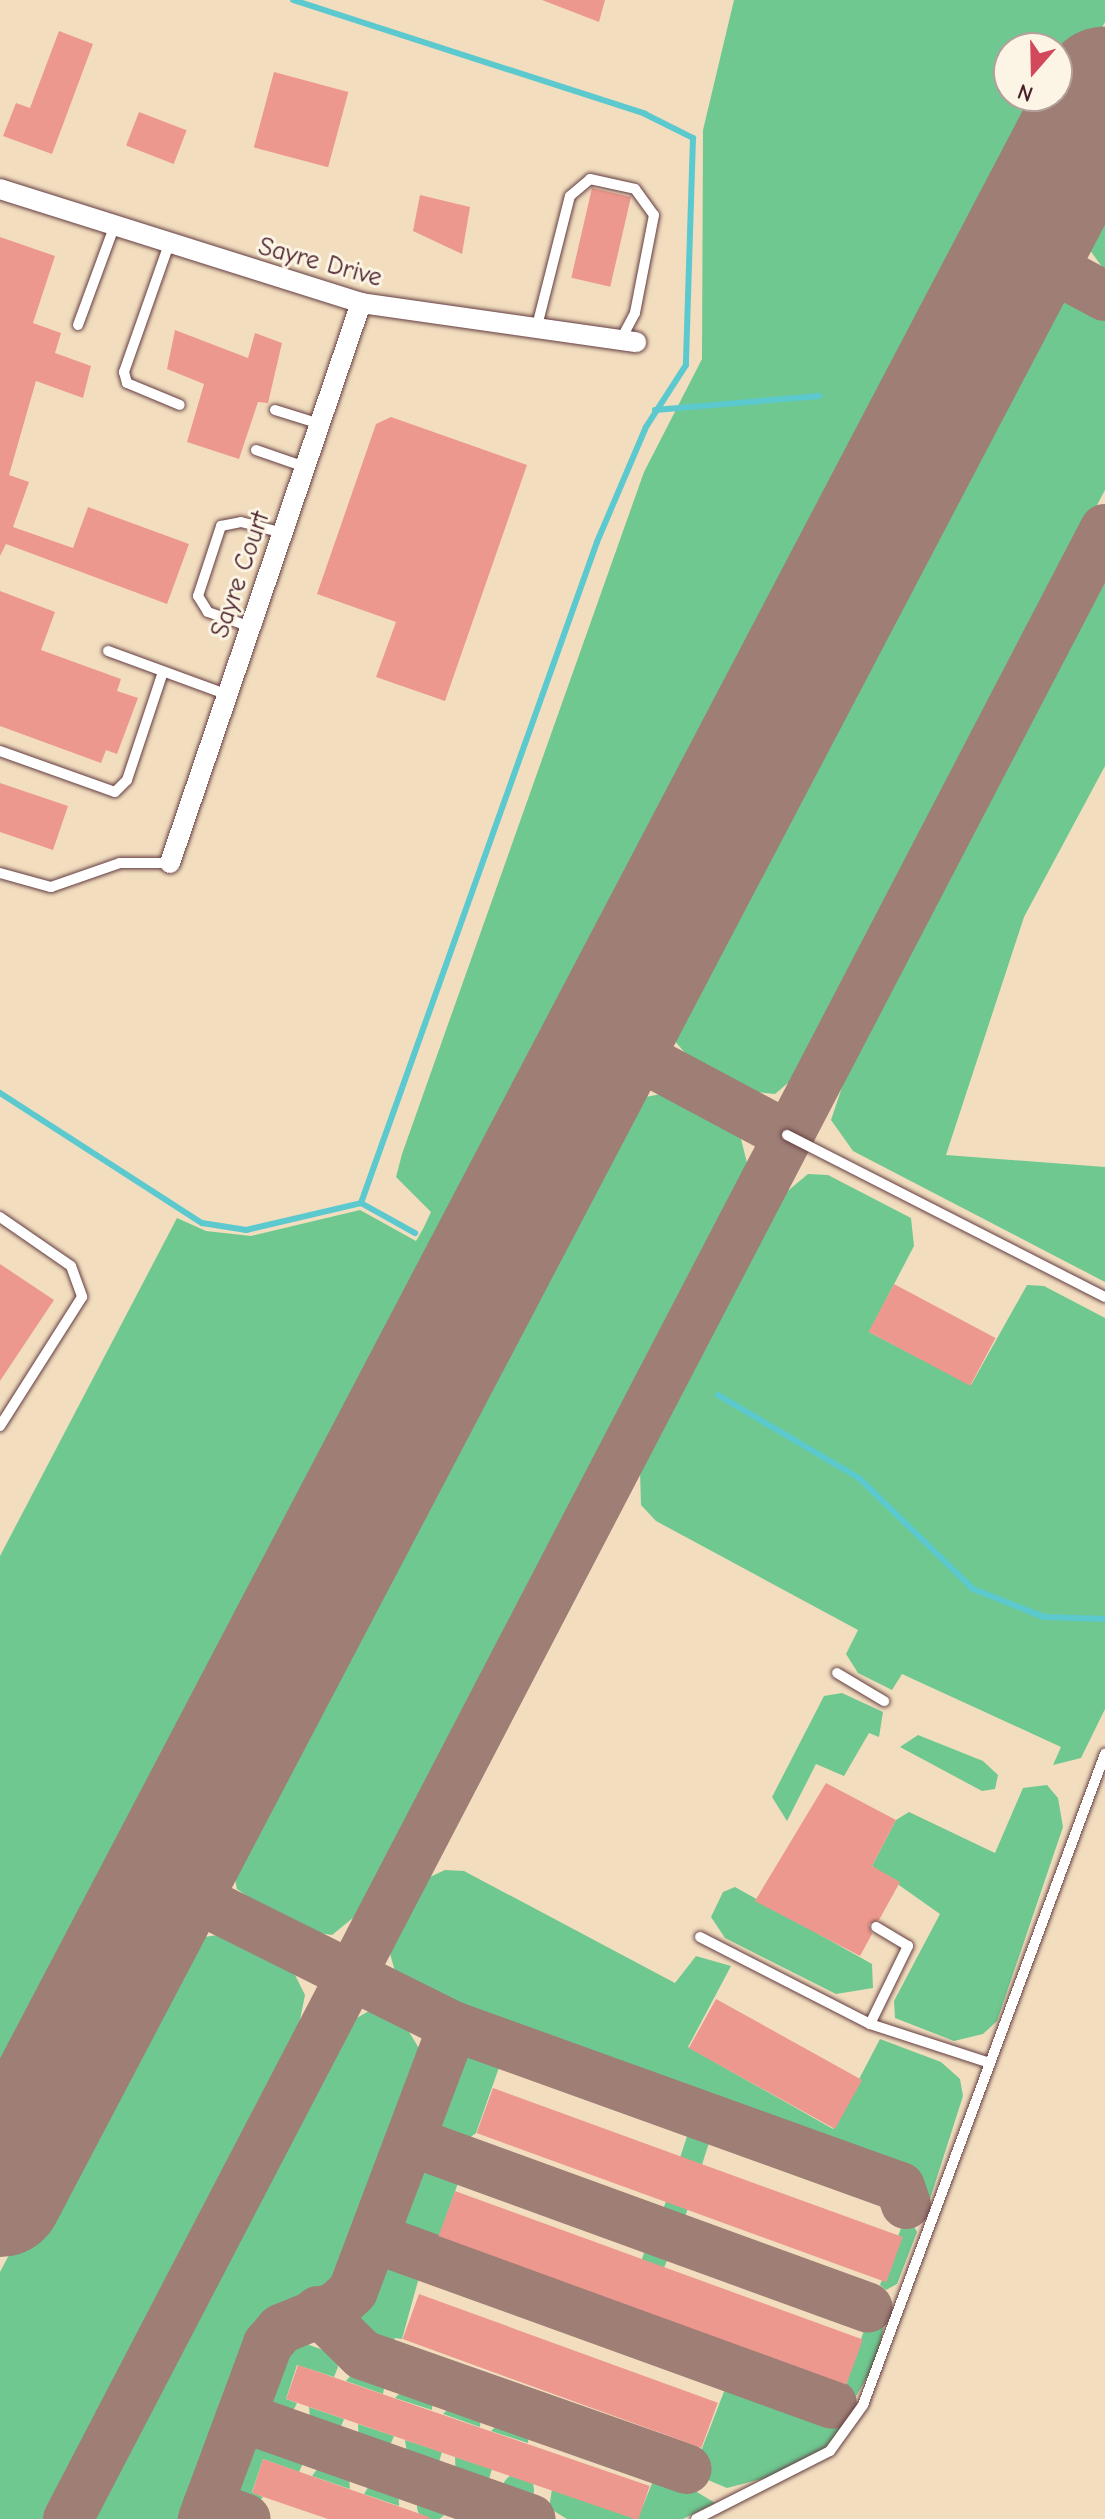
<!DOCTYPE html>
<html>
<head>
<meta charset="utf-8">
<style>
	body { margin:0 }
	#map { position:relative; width:1105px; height:2519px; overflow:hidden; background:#f2debf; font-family:"Comic Neue",sans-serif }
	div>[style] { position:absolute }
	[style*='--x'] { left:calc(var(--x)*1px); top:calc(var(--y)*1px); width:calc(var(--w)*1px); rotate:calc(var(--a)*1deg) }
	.green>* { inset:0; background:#6fc88f; transform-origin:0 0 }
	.round { border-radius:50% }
	.stream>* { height:6px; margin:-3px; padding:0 3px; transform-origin:3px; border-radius:3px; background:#5cc9cf }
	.taxiway>* { height:50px; margin:-25px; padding:0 25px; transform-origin:25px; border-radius:25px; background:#9e7e75 }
	.runway>* { height:126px; margin:-63px; padding:0 63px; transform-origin:63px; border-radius:63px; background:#9e7e75 }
	.building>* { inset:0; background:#ed988e; transform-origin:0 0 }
	.roads { filter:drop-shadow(0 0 2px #633c41) drop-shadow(0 0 2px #633c41) }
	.lane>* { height:10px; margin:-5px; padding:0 5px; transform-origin:5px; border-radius:5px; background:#fff }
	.street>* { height:20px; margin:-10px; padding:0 10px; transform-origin:10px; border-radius:10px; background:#fff }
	span { translate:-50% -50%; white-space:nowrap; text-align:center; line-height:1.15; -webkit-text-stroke:6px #fcf5e5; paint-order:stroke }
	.street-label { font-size:26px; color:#4a1f2b }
	.north { position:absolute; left:993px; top:32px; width:80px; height:80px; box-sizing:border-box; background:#fcf5e5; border:2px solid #b59f9b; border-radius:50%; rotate:200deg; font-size:22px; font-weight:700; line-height:32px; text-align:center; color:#4a1f2b }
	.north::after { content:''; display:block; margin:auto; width:28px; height:36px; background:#d1495b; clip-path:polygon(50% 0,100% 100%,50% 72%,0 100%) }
</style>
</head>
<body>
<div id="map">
	<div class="green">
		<div style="clip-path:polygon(evenodd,734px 0,1105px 0,1105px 22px,0 2133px,0 1556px,177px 1218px,206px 1231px,251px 1236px,360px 1210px,416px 1241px,423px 1229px,431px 1212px,396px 1177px,402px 1154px,644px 472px,702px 359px,703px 130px,734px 0,1009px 48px,1057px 48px,1057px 96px,1009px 96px,1009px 48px)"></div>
		<div style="clip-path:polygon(1105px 165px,1105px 271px,1087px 246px,1087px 204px)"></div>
		<div style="clip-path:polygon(1063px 301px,1105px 314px,1105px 490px,795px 1077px,775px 1094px,746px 1091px,693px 1062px,673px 1039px,668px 1002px,677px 978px,1022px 323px)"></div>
		<div style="clip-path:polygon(1105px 582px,1105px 766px,1024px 917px,946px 1155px,1105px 1167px,1105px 1282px,853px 1151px,831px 1120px,850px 1063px)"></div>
		<div style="clip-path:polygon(661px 1094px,739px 1131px,748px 1167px,375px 1900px,332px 1935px,293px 1929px,237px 1889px,227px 1841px,596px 1131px,620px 1102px)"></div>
		<div style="clip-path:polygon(808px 1174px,828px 1175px,911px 1218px,914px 1246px,869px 1332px,971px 1385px,1027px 1285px,1044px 1286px,1105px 1318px,1105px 1709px,1081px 1758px,1053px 1765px,1061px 1747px,902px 1674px,892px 1690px,858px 1673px,846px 1654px,858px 1630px,656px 1521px,641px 1505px,640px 1470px,783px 1195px)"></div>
		<div style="clip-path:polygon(842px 1693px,883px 1712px,879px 1737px,869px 1733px,844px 1776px,816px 1764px,787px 1821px,772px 1797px,824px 1696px)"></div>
		<div style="clip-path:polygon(918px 1735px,983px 1761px,998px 1775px,995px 1789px,982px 1791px,900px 1747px)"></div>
		<div style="clip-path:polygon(1047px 1785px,1058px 1798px,1063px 1827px,997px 2021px,983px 2034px,954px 2041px,895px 2018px,894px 2001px,940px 1914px,872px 1866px,896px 1820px,909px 1812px,995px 1853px,1023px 1788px)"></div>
		<div style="clip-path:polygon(445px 1870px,464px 1871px,675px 1983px,696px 1956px,731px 1966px,688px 2047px,833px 2129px,880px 2039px,941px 2062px,960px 2079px,963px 2096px,930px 2199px,911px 2200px,919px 2174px,398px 1982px,387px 1943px,417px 1883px)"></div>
		<div style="clip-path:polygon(735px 1887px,872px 1964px,873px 1988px,836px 1994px,725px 1938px,711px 1917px,723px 1892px)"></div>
		<div style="clip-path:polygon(224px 1934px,293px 1971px,305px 1995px,298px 2030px,249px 2141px,48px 2519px,0 2519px,0 2272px,162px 1965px,191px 1939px)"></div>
		<div style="clip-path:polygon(369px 2011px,402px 2020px,423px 2055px,340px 2278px,271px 2316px,191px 2519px,82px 2519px,341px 2027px)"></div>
		<div style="clip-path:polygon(476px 2046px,503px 2056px,476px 2133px,464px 2142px,441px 2133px,437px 2121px,458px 2062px)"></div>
		<div style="left:691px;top:2124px;width:23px;height:95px;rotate:18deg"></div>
		<div style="clip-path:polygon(426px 2170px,459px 2180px,436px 2247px,413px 2240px,399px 2220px,416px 2177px)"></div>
		<div style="clip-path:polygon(907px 2212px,917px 2232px,897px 2284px,886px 2290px,880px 2285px)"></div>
		<div style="clip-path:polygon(659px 2240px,668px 2258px,644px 2317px,637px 2319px,625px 2304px,646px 2248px)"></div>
		<div style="clip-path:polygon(394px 2262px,421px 2270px,402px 2339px,395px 2338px,389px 2353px,363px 2338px,358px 2319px,376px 2275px)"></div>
		<div style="clip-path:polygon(881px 2301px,887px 2310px,877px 2360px,848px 2410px,839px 2406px,870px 2312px)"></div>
		<div style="clip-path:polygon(295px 2340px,332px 2353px,338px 2367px,334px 2377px,297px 2365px,286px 2399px,297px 2403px,290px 2417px,277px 2419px,262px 2406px,261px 2383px,274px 2353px)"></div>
		<div style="clip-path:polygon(361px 2363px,387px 2373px,383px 2394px,346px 2381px)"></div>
		<div style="clip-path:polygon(412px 2381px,433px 2392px,432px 2410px,395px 2398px)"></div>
		<div style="clip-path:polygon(725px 2389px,836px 2420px,841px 2428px,823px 2450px,776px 2475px,727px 2488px,701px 2477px,696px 2464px)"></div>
		<div style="clip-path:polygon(460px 2398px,481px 2409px,480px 2427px,443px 2414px)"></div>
		<div style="clip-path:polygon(309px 2407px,344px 2419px,337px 2436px,311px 2430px)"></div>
		<div style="clip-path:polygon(508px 2415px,529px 2426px,528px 2443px,491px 2431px)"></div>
		<div style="clip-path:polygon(358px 2424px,394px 2436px,389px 2448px,377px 2453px,359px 2446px)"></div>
		<div style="clip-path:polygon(253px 2434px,296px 2445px,304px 2461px,299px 2472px,263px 2459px,252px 2492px,263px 2497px,251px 2511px,230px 2500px,224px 2483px,239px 2444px)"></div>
		<div style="clip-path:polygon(405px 2440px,442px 2452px,439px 2462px,426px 2470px,409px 2465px)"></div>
		<div style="clip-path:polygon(327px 2456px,348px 2465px,350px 2489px,312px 2476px)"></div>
		<div style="clip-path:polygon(455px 2457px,492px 2469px,489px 2479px,477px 2487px,456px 2481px)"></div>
		<div style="clip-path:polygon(377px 2473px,398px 2483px,399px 2506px,364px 2494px)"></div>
		<div style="clip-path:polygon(666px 2473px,715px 2503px,683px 2519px,567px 2519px,549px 2508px,552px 2489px,638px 2518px,655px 2476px)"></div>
		<div class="round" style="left:502px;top:2474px;width:32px;height:32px"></div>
		<div class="round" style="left:417px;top:2491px;width:30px;height:30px"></div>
	</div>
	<div class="stream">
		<div style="--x:293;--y:0;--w:370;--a:17.9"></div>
		<div style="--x:645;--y:114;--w:54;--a:26.6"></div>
		<div style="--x:693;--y:138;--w:227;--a:91.8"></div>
		<div style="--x:686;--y:365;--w:74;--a:122.8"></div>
		<div style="--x:646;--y:427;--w:125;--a:113.1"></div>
		<div style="--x:597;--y:542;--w:702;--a:109.65"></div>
		<div style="--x:655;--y:410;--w:165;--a:-4.9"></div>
		<div style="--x:0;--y:1093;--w:240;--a:32.8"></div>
		<div style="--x:202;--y:1223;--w:45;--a:9"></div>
		<div style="--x:246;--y:1230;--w:118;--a:-13.2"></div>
		<div style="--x:361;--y:1203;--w:62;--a:29.1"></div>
		<div style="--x:718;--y:1395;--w:164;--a:30.5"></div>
		<div style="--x:859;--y:1478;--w:159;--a:44.2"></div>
		<div style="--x:973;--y:1589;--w:76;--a:21.5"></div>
		<div style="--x:1044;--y:1617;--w:61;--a:1.9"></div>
	</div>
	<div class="taxiway">
		<div style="--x:1021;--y:251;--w:95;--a:28.2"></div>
		<div style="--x:607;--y:1039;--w:204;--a:28.1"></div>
		<div style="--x:164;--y:1882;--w:323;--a:26.5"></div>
		<div style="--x:453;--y:2026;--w:283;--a:110.7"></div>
		<div style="--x:353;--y:2291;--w:22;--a:137"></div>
		<div style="--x:337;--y:2306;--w:61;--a:157.7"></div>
		<div style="--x:281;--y:2329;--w:20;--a:131"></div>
		<div style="--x:268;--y:2344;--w:187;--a:110.4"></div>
		<div style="--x:453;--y:2026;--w:475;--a:19.8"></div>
		<div style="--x:900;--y:2187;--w:18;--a:71"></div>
		<div style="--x:410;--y:2141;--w:487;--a:20"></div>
		<div style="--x:374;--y:2238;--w:487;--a:19.9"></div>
		<div style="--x:318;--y:2311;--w:63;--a:44.4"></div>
		<div style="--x:363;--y:2355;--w:343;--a:19.4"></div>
		<div style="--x:241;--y:2417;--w:307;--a:19.4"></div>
		<div style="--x:208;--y:2505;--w:40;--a:20.2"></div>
		<div style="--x:68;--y:2519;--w:2244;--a:-62.48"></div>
	</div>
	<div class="runway">
		<div style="--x:0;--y:2194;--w:2377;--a:-62.3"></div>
	</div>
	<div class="building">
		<div style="clip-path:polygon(542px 0,605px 0,599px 22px)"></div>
		<div style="clip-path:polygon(59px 31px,93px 44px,52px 154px,3px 136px,16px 103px,30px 108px)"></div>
		<div style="left:274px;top:72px;width:77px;height:78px;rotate:15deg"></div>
		<div style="left:139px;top:112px;width:51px;height:36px;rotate:21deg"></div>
		<div style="left:592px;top:188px;width:40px;height:92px;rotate:13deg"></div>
		<div style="clip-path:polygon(420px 195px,470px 207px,462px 254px,413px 231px)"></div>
		<div style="clip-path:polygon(0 237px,55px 256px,33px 323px,61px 333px,55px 353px,91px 366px,83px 398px,36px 381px,9px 475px,29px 482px,13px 527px,73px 548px,88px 507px,189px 544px,167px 604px,6px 544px,0 556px)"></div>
		<div style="clip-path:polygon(175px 330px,248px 358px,255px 333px,282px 343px,268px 403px,258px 402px,239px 459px,187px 442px,204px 384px,167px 369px)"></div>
		<div style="clip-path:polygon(391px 417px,527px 465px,445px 701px,376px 677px,396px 622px,317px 594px,376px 424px)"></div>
		<div style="clip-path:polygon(0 591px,55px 612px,41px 650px,121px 679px,117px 691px,138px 698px,117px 754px,106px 750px,101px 763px,0 726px)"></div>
		<div style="clip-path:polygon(0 783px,68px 806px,53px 850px,0 832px)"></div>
		<div style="clip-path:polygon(0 1264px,54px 1300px,0 1381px)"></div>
		<div style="left:894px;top:1284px;width:115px;height:54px;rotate:28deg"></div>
		<div style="clip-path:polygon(826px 1783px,896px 1820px,872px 1866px,900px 1882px,879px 1920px,869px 1924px,872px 1934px,860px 1956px,755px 1901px)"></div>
		<div style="left:716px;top:1999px;width:167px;height:56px;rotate:29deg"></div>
		<div style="left:493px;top:2088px;width:436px;height:48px;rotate:20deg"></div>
		<div style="left:455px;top:2191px;width:434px;height:48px;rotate:20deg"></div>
		<div style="left:419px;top:2294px;width:318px;height:48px;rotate:20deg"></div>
		<div style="left:298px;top:2365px;width:372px;height:36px;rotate:19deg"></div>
		<div style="clip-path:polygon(263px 2459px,429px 2517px,429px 2519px,328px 2519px,252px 2493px)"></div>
	</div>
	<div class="roads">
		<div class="lane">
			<div style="--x:168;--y:247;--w:133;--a:109.4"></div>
			<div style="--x:124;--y:372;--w:11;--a:75"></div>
			<div style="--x:127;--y:383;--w:57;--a:22.5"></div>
			<div style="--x:78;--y:325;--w:101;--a:-69.8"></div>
			<div style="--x:536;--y:330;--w:138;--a:-75.8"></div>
			<div style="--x:570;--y:196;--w:26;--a:-40"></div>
			<div style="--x:590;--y:179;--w:46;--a:12.5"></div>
			<div style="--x:635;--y:189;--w:32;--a:54"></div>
			<div style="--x:654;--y:215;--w:100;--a:101"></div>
			<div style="--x:635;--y:313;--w:32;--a:118"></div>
			<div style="--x:275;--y:410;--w:47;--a:17.3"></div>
			<div style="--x:256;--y:450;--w:52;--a:19.1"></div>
			<div style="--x:251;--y:627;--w:46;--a:-160.8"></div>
			<div style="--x:208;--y:612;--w:19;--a:-122"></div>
			<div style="--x:198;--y:596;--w:74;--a:-71.8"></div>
			<div style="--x:221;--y:526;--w:20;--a:-11"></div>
			<div style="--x:241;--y:522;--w:43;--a:14.7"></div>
			<div style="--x:108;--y:651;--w:128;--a:20.1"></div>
			<div style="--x:0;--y:751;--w:122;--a:19.6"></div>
			<div style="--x:115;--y:792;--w:17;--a:-45"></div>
			<div style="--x:127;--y:780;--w:114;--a:-71.6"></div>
			<div style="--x:0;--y:873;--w:53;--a:15.4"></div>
			<div style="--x:51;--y:887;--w:73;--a:-19.2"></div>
			<div style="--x:120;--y:863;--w:50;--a:0"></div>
			<div style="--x:787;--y:1135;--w:357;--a:27"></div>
			<div style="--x:0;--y:1217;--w:86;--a:34.6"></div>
			<div style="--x:71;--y:1266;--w:33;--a:70"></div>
			<div style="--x:82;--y:1297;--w:153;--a:122.4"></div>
			<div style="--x:837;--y:1673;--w:55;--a:30.8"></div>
			<div style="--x:700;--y:1937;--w:191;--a:27.1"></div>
			<div style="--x:870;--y:2024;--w:126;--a:18"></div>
			<div style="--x:870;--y:2024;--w:87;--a:-64"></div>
			<div style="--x:908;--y:1946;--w:37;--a:-149"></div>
			<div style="--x:696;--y:2519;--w:150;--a:-26.9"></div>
			<div style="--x:830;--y:2451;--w:57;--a:-54.3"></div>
			<div style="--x:863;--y:2405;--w:695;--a:-69.61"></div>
		</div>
		<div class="street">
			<div style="--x:0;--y:189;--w:379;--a:17.5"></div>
			<div style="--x:361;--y:303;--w:278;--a:8.1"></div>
			<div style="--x:170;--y:863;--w:592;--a:-71.17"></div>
		</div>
	</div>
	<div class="street-label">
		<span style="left:320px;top:263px;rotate:15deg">Sayre Drive</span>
		<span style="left:241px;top:575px;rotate:-71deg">Sayre Court</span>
	</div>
	<div class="north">N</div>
</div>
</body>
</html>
